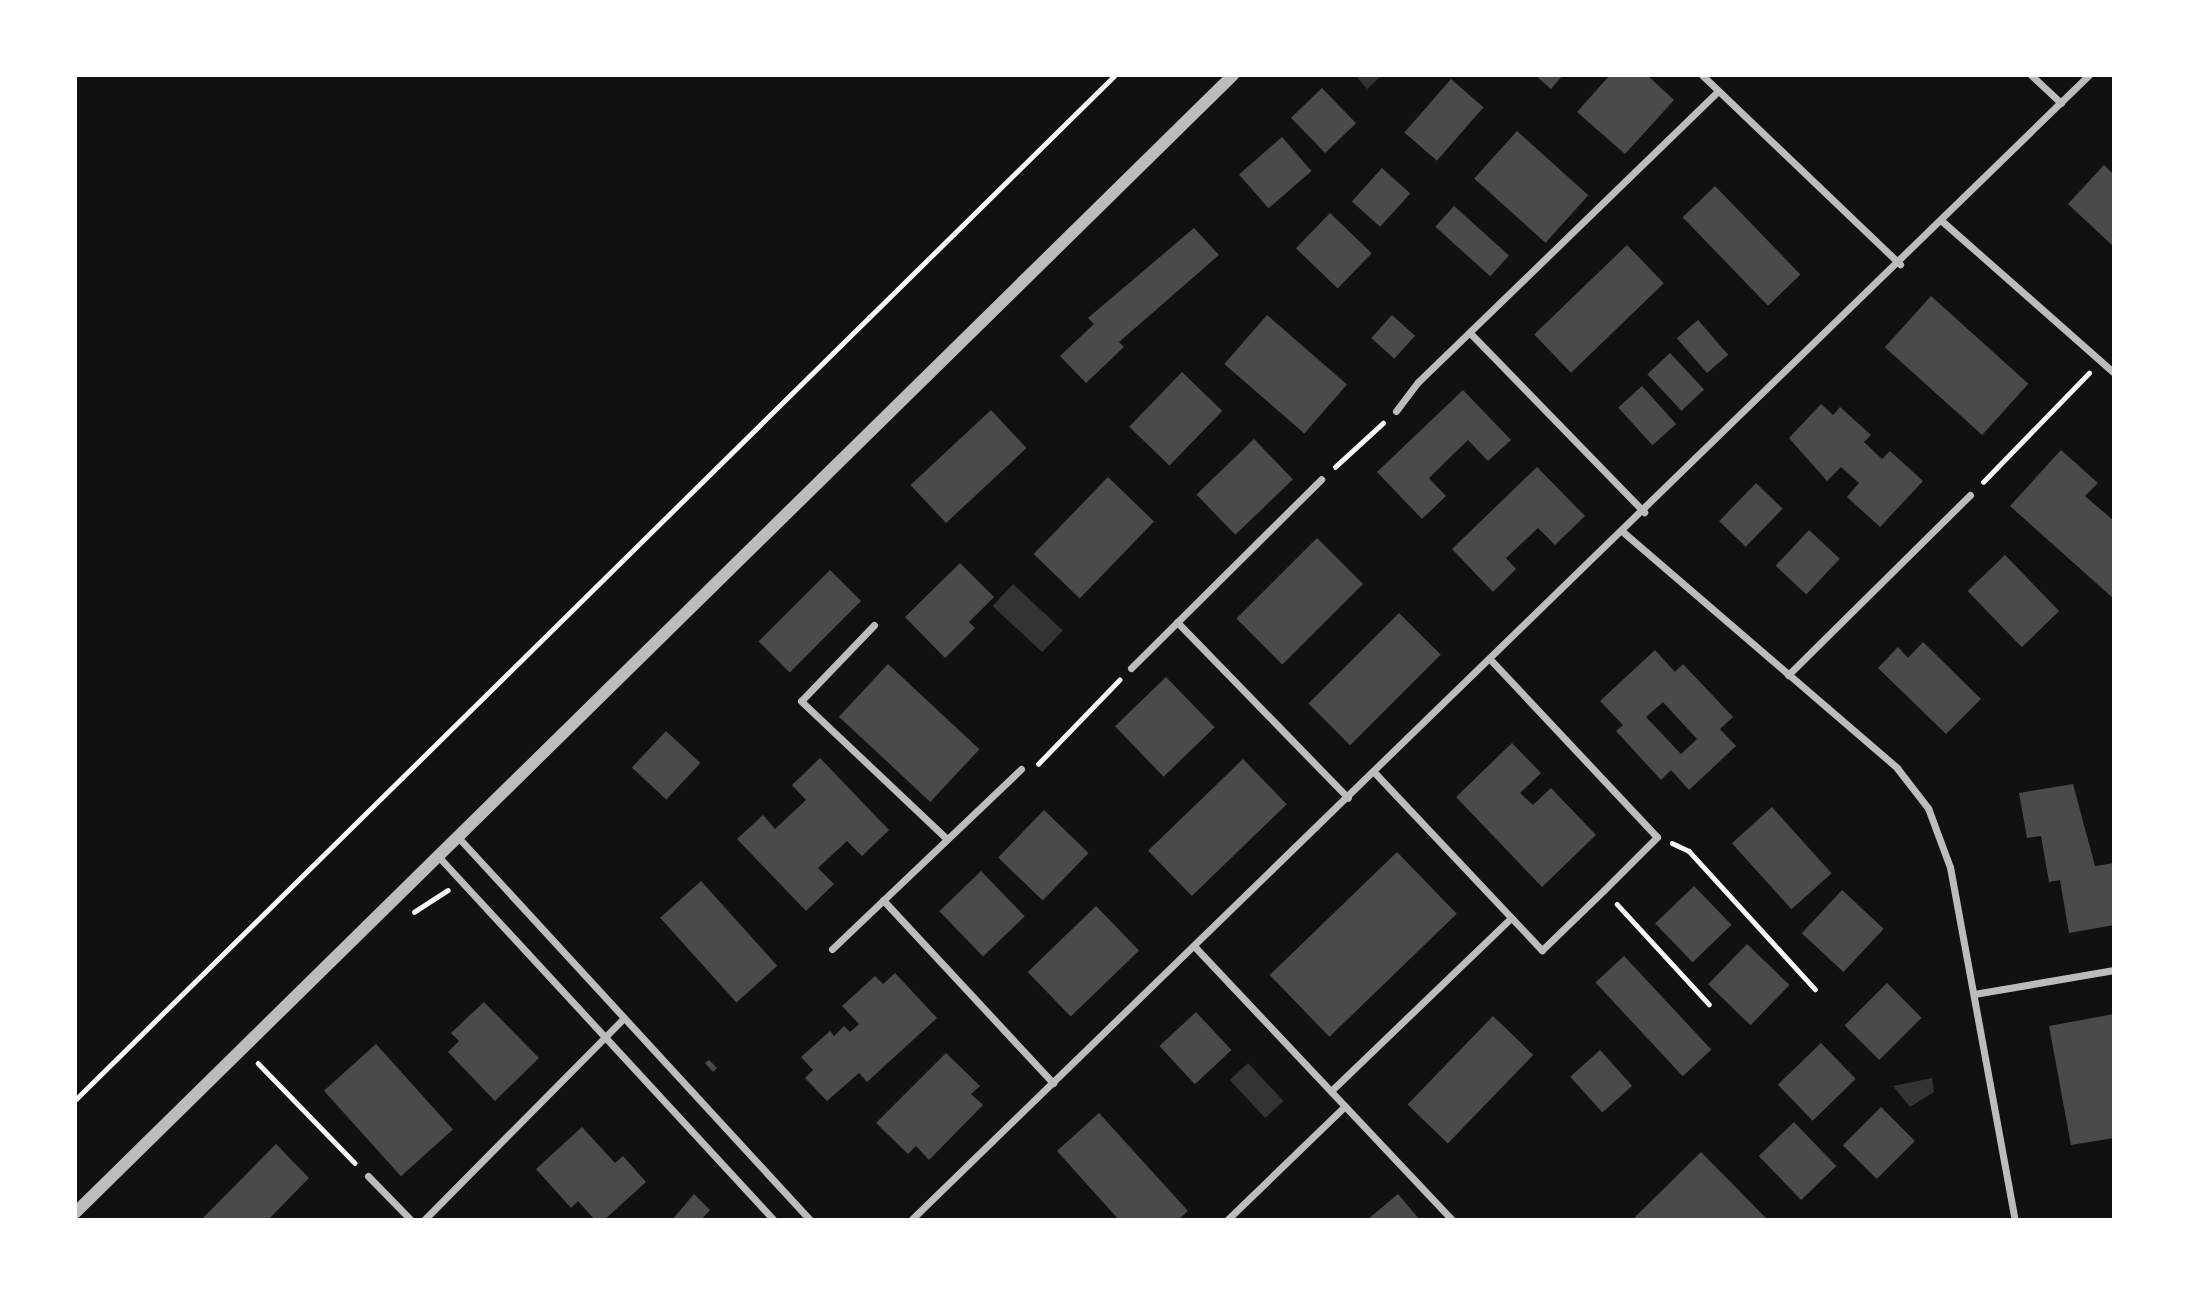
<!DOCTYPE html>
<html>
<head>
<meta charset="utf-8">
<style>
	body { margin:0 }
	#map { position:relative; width:2189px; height:1295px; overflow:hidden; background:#111; font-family:"Fira Sans",sans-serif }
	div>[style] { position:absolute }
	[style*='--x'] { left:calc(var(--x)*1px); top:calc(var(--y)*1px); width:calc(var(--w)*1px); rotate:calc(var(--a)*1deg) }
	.water>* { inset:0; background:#333; transform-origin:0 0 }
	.building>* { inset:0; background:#4a4a4a; transform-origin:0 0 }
	.path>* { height:4.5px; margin:-2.25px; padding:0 2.25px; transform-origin:2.25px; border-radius:2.25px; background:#f5f5f5 }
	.minor>* { height:7px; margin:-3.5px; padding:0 3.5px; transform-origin:3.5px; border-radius:3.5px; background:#bcbcbc }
	.tertiary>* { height:12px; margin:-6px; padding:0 6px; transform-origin:6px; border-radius:6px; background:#bcbcbc }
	span { translate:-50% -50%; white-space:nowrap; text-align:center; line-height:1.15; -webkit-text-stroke:7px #fff; paint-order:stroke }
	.frame { position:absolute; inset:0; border:77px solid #fff; pointer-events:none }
</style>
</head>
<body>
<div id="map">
	<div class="water">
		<div style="clip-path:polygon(1355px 75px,1382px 75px,1367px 89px)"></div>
		<div style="left:1013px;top:584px;width:68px;height:30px;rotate:43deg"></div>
		<div style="left:1248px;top:1063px;width:52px;height:25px;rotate:47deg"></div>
		<div style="clip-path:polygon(1932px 1078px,1934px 1092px,1910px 1107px,1893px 1086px)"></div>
	</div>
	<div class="building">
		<div style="clip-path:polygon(1535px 75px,1563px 75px,1551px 89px)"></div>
		<div style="clip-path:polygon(1610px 75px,1647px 75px,1674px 100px,1625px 154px,1577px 112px)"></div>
		<div style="left:1451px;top:79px;width:43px;height:71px;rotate:41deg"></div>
		<div style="left:1322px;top:88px;width:49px;height:43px;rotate:46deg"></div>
		<div style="left:1517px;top:131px;width:96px;height:64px;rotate:42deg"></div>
		<div style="left:1282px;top:137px;width:45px;height:57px;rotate:49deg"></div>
		<div style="clip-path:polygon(2104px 165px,2114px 175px,2114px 247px,2068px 204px)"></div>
		<div style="left:1382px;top:168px;width:38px;height:45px;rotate:42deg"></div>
		<div style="left:1715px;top:186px;width:123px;height:45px;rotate:46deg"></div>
		<div style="left:1454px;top:206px;width:74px;height:28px;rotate:42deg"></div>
		<div style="left:1330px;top:213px;width:58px;height:49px;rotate:44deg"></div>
		<div style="clip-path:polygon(1194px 228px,1219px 255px,1119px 342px,1124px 347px,1086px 383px,1060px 356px,1094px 324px,1088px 318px)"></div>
		<div style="left:1627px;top:245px;width:53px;height:129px;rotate:46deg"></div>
		<div style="left:1931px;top:296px;width:131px;height:69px;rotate:42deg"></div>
		<div style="left:1267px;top:315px;width:106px;height:65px;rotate:41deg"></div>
		<div style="left:1392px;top:315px;width:31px;height:31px;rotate:42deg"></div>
		<div style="left:1698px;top:320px;width:46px;height:28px;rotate:49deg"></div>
		<div style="left:1670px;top:353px;width:50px;height:31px;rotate:47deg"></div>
		<div style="left:1182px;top:372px;width:56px;height:76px;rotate:44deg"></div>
		<div style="left:1642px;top:386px;width:51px;height:32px;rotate:48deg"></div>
		<div style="clip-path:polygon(1463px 390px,1511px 440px,1488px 461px,1468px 440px,1429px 478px,1446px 496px,1422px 519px,1377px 472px)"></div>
		<div style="clip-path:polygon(1821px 404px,1833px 415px,1840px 407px,1871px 435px,1864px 442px,1882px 459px,1890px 451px,1923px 481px,1880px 527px,1847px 497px,1859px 483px,1841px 467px,1827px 481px,1789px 438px)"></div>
		<div style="left:991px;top:410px;width:52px;height:110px;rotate:47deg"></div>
		<div style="left:1254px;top:439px;width:56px;height:80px;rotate:46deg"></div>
		<div style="clip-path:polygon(2061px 450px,2098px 483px,2085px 496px,2114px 521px,2114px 599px,2010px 506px)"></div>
		<div style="clip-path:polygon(1537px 467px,1585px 516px,1555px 545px,1538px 528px,1506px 558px,1516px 569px,1493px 592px,1452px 549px)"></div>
		<div style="left:1108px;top:477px;width:64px;height:107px;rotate:44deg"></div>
		<div style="left:1756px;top:483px;width:37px;height:53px;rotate:44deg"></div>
		<div style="left:1809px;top:530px;width:42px;height:49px;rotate:43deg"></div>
		<div style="left:1317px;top:538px;width:65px;height:114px;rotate:45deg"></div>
		<div style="left:2005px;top:555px;width:78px;height:52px;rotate:46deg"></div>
		<div style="clip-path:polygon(960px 563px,994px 597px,969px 622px,975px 628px,945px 658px,905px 617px)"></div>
		<div style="left:830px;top:570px;width:44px;height:101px;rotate:45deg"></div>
		<div style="left:1399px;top:613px;width:59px;height:128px;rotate:45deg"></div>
		<div style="clip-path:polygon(1923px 642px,1981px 699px,1946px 734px,1878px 668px,1898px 647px,1908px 658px)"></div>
		<div style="clip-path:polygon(evenodd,1655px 650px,1675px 672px,1683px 664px,1733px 717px,1720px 729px,1736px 746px,1689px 790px,1671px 770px,1661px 780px,1616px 731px,1623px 725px,1600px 701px,1655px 650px,1663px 702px,1697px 739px,1681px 754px,1646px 717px,1663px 702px)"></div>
		<div style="left:888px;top:664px;width:125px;height:72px;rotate:43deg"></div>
		<div style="left:1166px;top:677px;width:70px;height:71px;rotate:46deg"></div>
		<div style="left:666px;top:731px;width:47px;height:50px;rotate:43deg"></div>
		<div style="clip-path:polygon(1512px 743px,1541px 773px,1520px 793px,1533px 805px,1551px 788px,1596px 835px,1542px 887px,1456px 797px)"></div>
		<div style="clip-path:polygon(820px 758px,889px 830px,862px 856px,847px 841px,818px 868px,834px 884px,806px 911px,737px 839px,763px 815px,775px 829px,806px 800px,792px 785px)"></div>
		<div style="left:1243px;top:759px;width:63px;height:132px;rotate:46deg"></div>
		<div style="clip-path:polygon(2073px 784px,2095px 866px,2114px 863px,2114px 925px,2069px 933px,2060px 880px,2049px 882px,2041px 836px,2027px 838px,2019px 793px)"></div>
		<div style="left:1772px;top:807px;width:89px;height:54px;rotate:48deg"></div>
		<div style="left:1044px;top:810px;width:62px;height:66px;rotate:44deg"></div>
		<div style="left:1397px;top:852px;width:86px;height:177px;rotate:46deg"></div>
		<div style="left:981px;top:871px;width:63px;height:58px;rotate:46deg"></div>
		<div style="left:701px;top:881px;width:114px;height:55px;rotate:48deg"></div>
		<div style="left:1694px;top:886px;width:54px;height:54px;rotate:46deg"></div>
		<div style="left:1842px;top:890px;width:57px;height:59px;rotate:43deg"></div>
		<div style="left:1096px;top:906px;width:62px;height:95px;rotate:46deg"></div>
		<div style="left:1747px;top:944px;width:59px;height:56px;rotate:44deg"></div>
		<div style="left:1624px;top:956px;width:128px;height:39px;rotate:47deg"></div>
		<div style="clip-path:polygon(895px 973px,937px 1018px,867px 1082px,859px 1073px,827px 1101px,805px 1078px,813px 1070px,801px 1057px,830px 1031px,834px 1036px,844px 1026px,850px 1032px,859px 1024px,842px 1006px,875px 976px,883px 984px)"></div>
		<div style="left:1887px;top:983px;width:49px;height:60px;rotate:45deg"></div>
		<div style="clip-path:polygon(484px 1002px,539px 1058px,495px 1101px,448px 1052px,459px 1041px,451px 1033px)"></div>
		<div style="left:1196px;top:1012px;width:52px;height:50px;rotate:47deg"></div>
		<div style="clip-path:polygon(2114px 1014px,2114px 1138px,2071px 1145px,2049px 1026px)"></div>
		<div style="left:1493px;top:1016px;width:56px;height:123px;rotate:44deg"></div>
		<div style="left:1821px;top:1043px;width:50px;height:60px;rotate:46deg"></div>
		<div style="left:376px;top:1044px;width:115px;height:70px;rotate:48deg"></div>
		<div style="left:1600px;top:1050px;width:48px;height:40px;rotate:48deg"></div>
		<div style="clip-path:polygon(946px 1053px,980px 1086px,971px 1094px,983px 1105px,929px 1160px,916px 1146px,908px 1154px,876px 1123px)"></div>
		<div style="clip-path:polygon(709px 1060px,717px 1068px,713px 1072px,705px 1063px)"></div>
		<div style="left:1881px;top:1107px;width:48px;height:54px;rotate:45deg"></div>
		<div style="clip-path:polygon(1099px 1113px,1188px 1211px,1178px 1220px,1119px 1220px,1057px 1151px)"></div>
		<div style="left:1794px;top:1122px;width:61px;height:49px;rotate:46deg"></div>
		<div style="clip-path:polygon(582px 1127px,615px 1163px,623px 1156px,646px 1182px,604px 1220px,595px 1220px,578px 1201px,571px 1208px,536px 1169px)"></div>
		<div style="clip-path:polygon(276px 1144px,309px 1178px,268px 1220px,201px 1220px)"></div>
		<div style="clip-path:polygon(1701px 1152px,1768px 1220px,1632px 1220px)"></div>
		<div style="clip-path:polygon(694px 1194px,710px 1210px,701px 1220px,672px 1220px)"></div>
		<div style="clip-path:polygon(1398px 1194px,1420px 1220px,1367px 1220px)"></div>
	</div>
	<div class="path">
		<div style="--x:1335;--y:467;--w:65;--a:-42.5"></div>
		<div style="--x:1983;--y:482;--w:152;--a:-45.8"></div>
		<div style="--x:1038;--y:764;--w:117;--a:-46"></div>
		<div style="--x:1672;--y:843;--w:19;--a:25"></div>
		<div style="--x:1689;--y:851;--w:187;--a:47.6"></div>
		<div style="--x:1617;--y:904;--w:136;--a:47.4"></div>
		<div style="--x:414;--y:912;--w:40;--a:-32.9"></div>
		<div style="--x:258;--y:1063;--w:139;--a:45.9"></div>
		<div style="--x:75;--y:1100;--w:1460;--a:-44.58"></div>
	</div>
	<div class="minor">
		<div style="--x:1702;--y:75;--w:274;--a:43.7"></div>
		<div style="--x:2031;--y:75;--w:41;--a:43"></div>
		<div style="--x:1943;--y:222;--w:228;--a:41.4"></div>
		<div style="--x:1470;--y:333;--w:250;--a:45.8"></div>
		<div style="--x:1396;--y:411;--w:36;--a:-53"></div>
		<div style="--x:1418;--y:382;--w:418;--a:-44.1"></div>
		<div style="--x:1623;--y:532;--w:362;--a:40.7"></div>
		<div style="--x:1897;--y:768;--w:51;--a:52.2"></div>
		<div style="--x:1928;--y:808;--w:63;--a:69.6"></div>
		<div style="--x:1950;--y:867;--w:359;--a:79.6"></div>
		<div style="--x:1177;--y:622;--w:245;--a:45.8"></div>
		<div style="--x:874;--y:625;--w:105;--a:133.8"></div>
		<div style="--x:801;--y:701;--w:201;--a:43.4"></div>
		<div style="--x:1131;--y:668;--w:268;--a:-44.8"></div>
		<div style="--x:1788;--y:675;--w:256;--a:-44.7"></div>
		<div style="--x:1374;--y:772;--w:245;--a:46.7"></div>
		<div style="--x:1542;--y:950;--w:86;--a:-44.1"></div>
		<div style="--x:1604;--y:890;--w:75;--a:-45"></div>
		<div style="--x:1657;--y:837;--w:243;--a:-133.2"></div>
		<div style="--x:456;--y:835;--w:523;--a:47.4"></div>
		<div style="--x:437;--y:855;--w:497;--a:47.3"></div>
		<div style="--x:883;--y:900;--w:250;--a:47.1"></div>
		<div style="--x:1194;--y:946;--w:376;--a:46.7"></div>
		<div style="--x:832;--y:949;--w:261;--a:-43.6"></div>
		<div style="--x:1974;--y:994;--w:142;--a:-9.7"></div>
		<div style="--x:1331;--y:1091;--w:250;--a:-43.9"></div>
		<div style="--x:368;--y:1176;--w:62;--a:45.7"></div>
		<div style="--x:424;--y:1220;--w:284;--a:-45.3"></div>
		<div style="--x:911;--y:1220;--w:1643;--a:-44.19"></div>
		<div style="--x:1227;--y:1220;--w:164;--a:-44"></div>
	</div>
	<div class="tertiary">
		<div style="--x:75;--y:1213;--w:1624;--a:-44.5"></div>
	</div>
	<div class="frame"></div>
</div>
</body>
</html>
